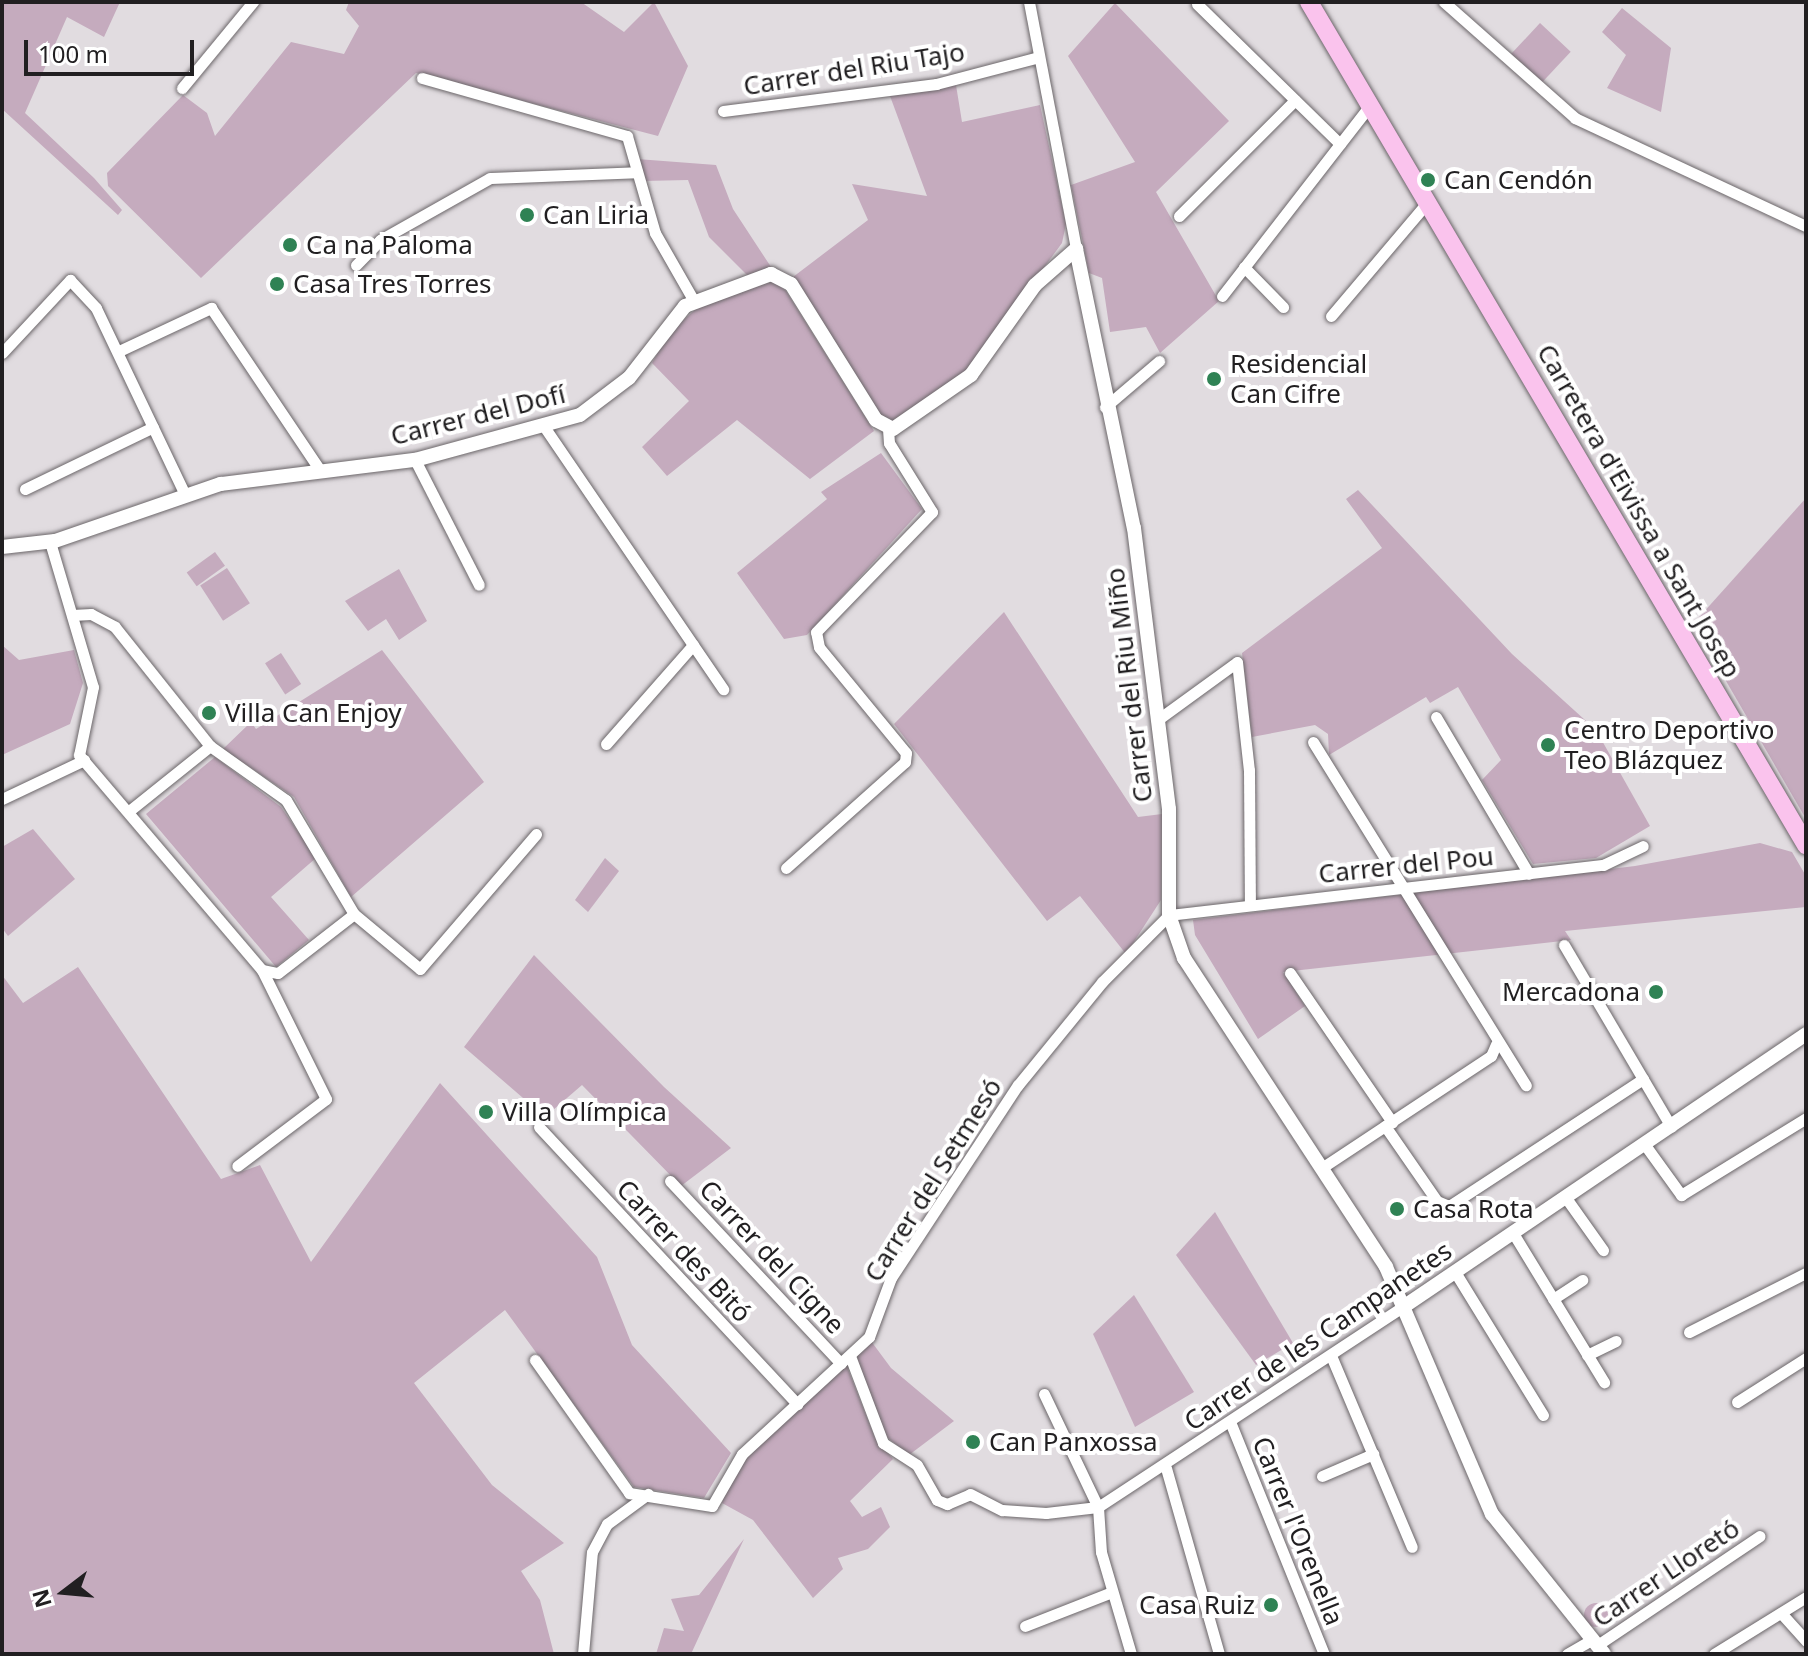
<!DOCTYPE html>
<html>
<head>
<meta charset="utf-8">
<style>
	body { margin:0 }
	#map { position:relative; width:1808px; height:1656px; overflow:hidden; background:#e1dce0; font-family:"Noto Sans",sans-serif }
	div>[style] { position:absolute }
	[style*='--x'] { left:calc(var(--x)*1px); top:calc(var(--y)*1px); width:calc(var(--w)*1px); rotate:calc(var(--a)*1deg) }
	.green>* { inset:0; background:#c5abbe; transform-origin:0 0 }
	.round { border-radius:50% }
	.roads { filter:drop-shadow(0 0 2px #6b6669) drop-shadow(0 0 2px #6b6669) }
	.minor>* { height:11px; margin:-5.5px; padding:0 5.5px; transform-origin:5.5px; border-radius:5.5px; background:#fff }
	.tertiary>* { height:14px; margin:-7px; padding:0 7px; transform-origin:7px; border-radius:7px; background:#fff }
	.primary>* { height:18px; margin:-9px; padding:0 9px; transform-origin:9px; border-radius:9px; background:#fac3ed }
	.dots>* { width:22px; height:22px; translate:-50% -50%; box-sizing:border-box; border:4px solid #fff; border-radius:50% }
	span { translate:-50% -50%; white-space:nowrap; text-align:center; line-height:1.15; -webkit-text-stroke:8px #fff; paint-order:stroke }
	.street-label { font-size:26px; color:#211f21 }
	.poi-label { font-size:26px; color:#211f21 }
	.left { translate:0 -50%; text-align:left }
	.right { translate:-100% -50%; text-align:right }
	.frame { position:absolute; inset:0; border:4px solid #211f21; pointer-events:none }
	.north { position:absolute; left:24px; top:1552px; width:80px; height:80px; -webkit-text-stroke:6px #fff; paint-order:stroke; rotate:254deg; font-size:22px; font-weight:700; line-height:32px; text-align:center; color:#211f21 }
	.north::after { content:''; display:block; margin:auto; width:28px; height:36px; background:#211f21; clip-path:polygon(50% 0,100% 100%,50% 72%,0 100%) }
	.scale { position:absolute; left:24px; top:40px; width:170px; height:36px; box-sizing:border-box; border:4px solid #211f21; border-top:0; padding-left:10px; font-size:24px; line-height:28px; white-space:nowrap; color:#211f21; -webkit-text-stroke:6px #fff; paint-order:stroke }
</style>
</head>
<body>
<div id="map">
	<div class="green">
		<div style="clip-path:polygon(2px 2px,120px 2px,104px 37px,67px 17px,25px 113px,94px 178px,122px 210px,118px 215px,2px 109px)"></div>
		<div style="clip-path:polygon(349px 2px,581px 2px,624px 32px,654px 2px,688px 66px,658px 136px,416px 73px,201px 278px,108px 186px,107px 173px,183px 95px,207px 113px,215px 136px,291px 42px,344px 54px,359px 26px,346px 10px)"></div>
		<div style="clip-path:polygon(1115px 3px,1229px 121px,1156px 192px,1219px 301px,1160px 353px,1146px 327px,1110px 332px,1102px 278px,1089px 273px,1071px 185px,1135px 162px,1068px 56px)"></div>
		<div style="clip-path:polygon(1622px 8px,1671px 48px,1661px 112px,1607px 88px,1626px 55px,1602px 32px)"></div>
		<div style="left:1540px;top:23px;width:42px;height:50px;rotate:43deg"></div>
		<div style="clip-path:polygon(956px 85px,962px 122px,1040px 105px,1066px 224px,1062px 243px,967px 372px,894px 422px,881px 416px,793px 277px,868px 220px,852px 184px,927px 196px,890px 96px)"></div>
		<div style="clip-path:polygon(637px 159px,716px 165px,733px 209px,771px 267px,747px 275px,709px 237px,688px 180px,643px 181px)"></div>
		<div style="clip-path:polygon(773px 281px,786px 291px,874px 431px,810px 479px,737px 420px,667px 476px,642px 447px,689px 401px,652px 363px,669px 333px,697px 308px)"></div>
		<div style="clip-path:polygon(881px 453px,922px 509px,807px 635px,784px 639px,737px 573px,827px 499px,821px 492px)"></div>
		<div style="clip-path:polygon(1358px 490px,1512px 654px,1596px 730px,1650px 826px,1596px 858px,1533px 864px,1482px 780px,1501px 760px,1458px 687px,1430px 703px,1426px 697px,1329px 755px,1328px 734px,1315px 725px,1252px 737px,1242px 653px,1382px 548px,1346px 499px)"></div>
		<div style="clip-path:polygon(1806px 498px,1806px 819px,1693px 624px)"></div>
		<div style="left:215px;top:552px;width:17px;height:35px;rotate:54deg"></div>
		<div style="left:227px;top:568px;width:42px;height:32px;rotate:57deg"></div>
		<div style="clip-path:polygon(399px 569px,427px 621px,399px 640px,386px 619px,368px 631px,345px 601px)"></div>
		<div style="clip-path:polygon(1004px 612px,1138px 817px,1162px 814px,1161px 900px,1126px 954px,1080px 896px,1047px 921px,894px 724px)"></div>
		<div style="clip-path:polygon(2px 645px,19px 660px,74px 650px,83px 683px,70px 724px,2px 755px)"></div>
		<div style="clip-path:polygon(382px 650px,484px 782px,351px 897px,294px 797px,223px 749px,251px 722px,256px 729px)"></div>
		<div style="left:281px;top:653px;width:37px;height:19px;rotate:57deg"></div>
		<div style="clip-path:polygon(215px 757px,281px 807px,316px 858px,271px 897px,309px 940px,276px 967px,146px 814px)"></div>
		<div style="clip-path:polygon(33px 829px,75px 879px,8px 936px,2px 928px,2px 847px)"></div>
		<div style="clip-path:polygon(1760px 843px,1792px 852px,1806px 876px,1806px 907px,1565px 931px,1571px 940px,1283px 972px,1305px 1006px,1258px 1039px,1195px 935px,1193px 920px,1635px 866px)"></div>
		<div style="clip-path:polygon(605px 858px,619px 871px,588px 912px,575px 900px)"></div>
		<div style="clip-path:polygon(534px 955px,664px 1087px,731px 1148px,681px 1186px,582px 1085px,545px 1117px,464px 1047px)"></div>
		<div style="clip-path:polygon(78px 967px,221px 1179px,260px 1165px,311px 1262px,440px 1083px,597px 1257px,632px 1345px,731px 1453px,704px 1498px,634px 1487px,505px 1310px,414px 1383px,492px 1485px,564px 1543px,521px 1571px,540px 1600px,554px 1654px,2px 1654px,2px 975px,23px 1003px)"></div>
		<div style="clip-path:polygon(1215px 1212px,1293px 1343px,1256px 1365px,1176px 1255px)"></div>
		<div style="clip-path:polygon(1134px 1295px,1194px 1392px,1135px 1427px,1093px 1334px)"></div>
		<div style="clip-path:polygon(871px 1341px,891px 1368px,954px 1421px,909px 1455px,883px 1434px,859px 1372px,857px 1354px)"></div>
		<div style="clip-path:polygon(846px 1364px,875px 1438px,893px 1459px,850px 1501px,862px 1517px,881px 1507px,890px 1527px,868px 1549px,838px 1558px,843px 1569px,813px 1598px,753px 1520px,722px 1503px,733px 1471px)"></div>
		<div style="clip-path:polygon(744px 1539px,691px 1654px,656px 1654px,664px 1628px,684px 1631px,671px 1599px,699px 1595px)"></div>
		<div class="round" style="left:1584px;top:1603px;width:24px;height:24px"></div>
	</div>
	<div class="roads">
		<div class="minor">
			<div style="--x:1029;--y:2;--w:251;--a:79.2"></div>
			<div style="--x:1444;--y:2;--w:175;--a:41.5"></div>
			<div style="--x:1575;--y:118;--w:255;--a:25.1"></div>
			<div style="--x:1197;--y:4;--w:200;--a:44.4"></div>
			<div style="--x:422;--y:78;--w:213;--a:15.8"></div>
			<div style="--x:627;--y:136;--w:101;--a:73.9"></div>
			<div style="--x:655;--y:233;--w:78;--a:60.2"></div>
			<div style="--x:182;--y:88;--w:112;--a:-50.5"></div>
			<div style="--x:723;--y:111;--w:215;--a:-7.2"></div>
			<div style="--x:936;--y:84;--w:106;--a:-14.7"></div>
			<div style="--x:1179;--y:216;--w:164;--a:-45"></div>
			<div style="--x:356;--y:265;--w:35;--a:-46"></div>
			<div style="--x:380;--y:240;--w:126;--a:-29.4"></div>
			<div style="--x:490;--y:178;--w:147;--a:-2.3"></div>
			<div style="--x:1244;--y:267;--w:56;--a:45.7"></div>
			<div style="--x:1222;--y:296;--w:242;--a:-52.2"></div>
			<div style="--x:1331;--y:316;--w:148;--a:-49.7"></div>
			<div style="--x:119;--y:351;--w:102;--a:-25.1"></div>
			<div style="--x:211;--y:308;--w:195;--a:56.1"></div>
			<div style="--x:2;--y:353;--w:100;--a:-47"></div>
			<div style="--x:70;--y:280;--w:38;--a:47"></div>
			<div style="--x:96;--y:308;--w:207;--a:64.5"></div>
			<div style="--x:1105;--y:407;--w:71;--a:-40.4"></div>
			<div style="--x:543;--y:425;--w:320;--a:55.7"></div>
			<div style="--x:415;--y:460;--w:140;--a:62.9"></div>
			<div style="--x:25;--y:489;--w:142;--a:-25.8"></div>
			<div style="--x:50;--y:542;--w:151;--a:73.5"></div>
			<div style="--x:93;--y:687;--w:69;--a:101.6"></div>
			<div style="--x:79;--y:755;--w:282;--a:49.6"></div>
			<div style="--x:262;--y:970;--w:144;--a:63.6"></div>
			<div style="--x:326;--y:1099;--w:111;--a:143"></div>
			<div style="--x:72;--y:615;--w:19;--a:-3"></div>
			<div style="--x:91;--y:614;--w:27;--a:28"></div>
			<div style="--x:115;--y:627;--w:152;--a:51.4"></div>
			<div style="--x:210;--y:746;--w:93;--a:35.4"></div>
			<div style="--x:286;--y:800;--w:133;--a:59.2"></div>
			<div style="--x:354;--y:914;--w:86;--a:39.8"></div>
			<div style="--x:420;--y:969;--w:178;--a:-49.3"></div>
			<div style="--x:1436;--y:717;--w:182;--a:59.4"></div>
			<div style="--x:1160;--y:718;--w:95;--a:-36"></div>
			<div style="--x:1237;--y:662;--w:109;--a:83.7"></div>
			<div style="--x:1249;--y:770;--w:135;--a:89.6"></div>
			<div style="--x:1313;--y:742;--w:404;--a:58.2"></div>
			<div style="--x:606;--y:744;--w:132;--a:-48.7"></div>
			<div style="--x:2;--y:799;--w:91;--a:-25.4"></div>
			<div style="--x:129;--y:811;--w:104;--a:-38.7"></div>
			<div style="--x:786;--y:868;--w:159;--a:-41.7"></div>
			<div style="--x:905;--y:762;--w:9;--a:-84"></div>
			<div style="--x:906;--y:753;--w:137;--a:-129.4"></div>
			<div style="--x:819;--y:647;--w:15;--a:-101"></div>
			<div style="--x:816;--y:632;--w:167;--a:-46"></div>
			<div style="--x:932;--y:512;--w:81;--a:-121.9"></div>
			<div style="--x:889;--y:443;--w:14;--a:-94"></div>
			<div style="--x:1564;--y:945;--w:211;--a:59.5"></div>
			<div style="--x:262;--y:970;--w:16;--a:11"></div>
			<div style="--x:278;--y:973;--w:96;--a:-37.8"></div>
			<div style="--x:1290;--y:973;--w:181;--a:55.6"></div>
			<div style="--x:1385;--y:1126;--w:91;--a:55.3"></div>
			<div style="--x:1437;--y:1201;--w:13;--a:23"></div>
			<div style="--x:1449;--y:1206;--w:232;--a:-33.2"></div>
			<div style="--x:539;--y:1127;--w:379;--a:47"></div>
			<div style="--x:1645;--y:1145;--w:62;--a:54.2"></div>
			<div style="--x:1681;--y:1195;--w:147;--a:-31.6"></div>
			<div style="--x:1323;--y:1167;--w:201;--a:-33.5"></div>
			<div style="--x:1491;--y:1056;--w:13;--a:-67"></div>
			<div style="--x:670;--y:1181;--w:250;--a:46.9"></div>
			<div style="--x:1566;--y:1198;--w:64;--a:54.6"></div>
			<div style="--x:1513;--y:1233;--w:175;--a:58.6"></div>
			<div style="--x:1455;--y:1272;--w:168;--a:58.4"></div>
			<div style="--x:1553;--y:1299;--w:35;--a:-33"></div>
			<div style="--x:1689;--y:1332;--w:131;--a:-26.8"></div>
			<div style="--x:1587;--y:1355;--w:32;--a:-26"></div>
			<div style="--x:850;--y:1356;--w:93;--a:69.2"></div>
			<div style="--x:883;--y:1443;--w:40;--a:32.9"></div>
			<div style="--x:917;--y:1465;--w:40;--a:60.3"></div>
			<div style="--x:937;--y:1500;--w:11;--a:22"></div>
			<div style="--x:947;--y:1504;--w:25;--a:-23"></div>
			<div style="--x:970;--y:1494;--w:36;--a:27"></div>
			<div style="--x:1002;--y:1510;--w:44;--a:3.9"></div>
			<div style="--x:1046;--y:1513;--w:52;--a:-6.6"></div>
			<div style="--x:1098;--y:1507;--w:368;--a:-33.3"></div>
			<div style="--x:1332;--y:1358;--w:205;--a:67.1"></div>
			<div style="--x:535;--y:1360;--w:163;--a:54.7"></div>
			<div style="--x:629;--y:1493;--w:84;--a:8.9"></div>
			<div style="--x:712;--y:1506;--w:60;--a:-60"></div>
			<div style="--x:742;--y:1454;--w:173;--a:-42.7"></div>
			<div style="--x:869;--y:1337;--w:63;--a:-69.6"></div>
			<div style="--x:891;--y:1278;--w:231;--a:-56.7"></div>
			<div style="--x:1018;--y:1085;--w:133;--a:-50.8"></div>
			<div style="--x:1102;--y:982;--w:95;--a:-45"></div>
			<div style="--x:1169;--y:915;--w:437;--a:-6.6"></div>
			<div style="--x:1603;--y:865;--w:44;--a:-25.4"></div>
			<div style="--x:1044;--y:1394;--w:125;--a:64.5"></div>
			<div style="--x:1098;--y:1507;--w:45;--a:86.2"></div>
			<div style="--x:1101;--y:1552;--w:106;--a:73.6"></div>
			<div style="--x:1737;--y:1402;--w:82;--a:-32.5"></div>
			<div style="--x:1231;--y:1424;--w:248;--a:68"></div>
			<div style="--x:1166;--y:1468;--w:193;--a:74.1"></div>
			<div style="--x:1322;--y:1476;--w:56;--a:-23.3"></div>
			<div style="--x:1781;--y:1613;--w:38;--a:48"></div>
			<div style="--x:1025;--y:1626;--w:93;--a:-21.3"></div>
			<div style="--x:1596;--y:1646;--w:197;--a:-33.9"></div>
			<div style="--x:583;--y:1654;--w:102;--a:-85"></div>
			<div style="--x:592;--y:1552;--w:32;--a:-62"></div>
			<div style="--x:607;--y:1524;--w:51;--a:-36.2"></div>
			<div style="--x:1567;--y:1654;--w:28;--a:-30"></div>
			<div style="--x:1714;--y:1654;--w:108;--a:-31.8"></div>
		</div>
		<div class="tertiary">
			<div style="--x:2;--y:547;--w:53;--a:-6.5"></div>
			<div style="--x:55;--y:541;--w:176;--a:-19"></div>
			<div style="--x:221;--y:484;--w:195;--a:-7.1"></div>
			<div style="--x:415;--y:460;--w:171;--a:-15.3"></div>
			<div style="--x:580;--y:415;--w:61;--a:-37.1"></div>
			<div style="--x:629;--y:378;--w:91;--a:-52.1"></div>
			<div style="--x:685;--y:306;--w:92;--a:-20.4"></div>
			<div style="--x:771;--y:274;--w:22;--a:27"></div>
			<div style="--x:791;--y:284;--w:160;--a:58"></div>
			<div style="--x:876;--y:420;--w:19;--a:28"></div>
			<div style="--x:893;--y:429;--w:95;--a:-34.7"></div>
			<div style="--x:971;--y:375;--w:110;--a:-54.6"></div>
			<div style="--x:1035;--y:285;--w:55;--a:-41.3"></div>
			<div style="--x:1076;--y:249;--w:285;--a:78.3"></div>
			<div style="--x:1134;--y:528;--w:283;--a:82.9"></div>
			<div style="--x:1169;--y:809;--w:106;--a:90"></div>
			<div style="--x:1169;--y:915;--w:46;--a:70.8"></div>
			<div style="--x:1184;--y:958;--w:369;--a:56.8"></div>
			<div style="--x:1386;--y:1267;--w:269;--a:66.8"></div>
			<div style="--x:1492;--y:1514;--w:179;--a:51.3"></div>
			<div style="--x:1406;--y:1305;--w:483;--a:-34.1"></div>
		</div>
		<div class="primary">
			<div style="--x:1309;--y:2;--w:979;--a:59.48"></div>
		</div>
	</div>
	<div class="dots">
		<div style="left:1428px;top:180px;background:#2f8254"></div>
		<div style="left:527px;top:215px;background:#2f8254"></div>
		<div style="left:290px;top:245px;background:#2f8254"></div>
		<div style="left:277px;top:284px;background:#2f8254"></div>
		<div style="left:1214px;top:379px;background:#2f8254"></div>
		<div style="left:209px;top:713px;background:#2f8254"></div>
		<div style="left:1548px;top:745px;background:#2f8254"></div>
		<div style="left:1656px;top:992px;background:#2f8254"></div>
		<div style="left:486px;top:1112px;background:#2f8254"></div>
		<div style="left:1397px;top:1209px;background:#2f8254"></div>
		<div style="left:973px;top:1442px;background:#2f8254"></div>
		<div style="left:1271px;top:1605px;background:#2f8254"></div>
	</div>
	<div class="street-label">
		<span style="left:854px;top:69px;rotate:-9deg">Carrer del Riu Tajo</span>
		<span style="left:478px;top:415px;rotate:-14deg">Carrer del Dofí</span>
		<span style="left:1639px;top:511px;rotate:60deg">Carretera d'Eivissa a Sant Josep</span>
		<span style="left:1129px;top:685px;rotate:-97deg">Carrer del Riu Miño</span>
		<span style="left:1406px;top:865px;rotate:-6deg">Carrer del Pou</span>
		<span style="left:933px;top:1180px;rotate:-58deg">Carrer del Setmesó</span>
		<span style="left:684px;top:1251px;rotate:47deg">Carrer des Bitó</span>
		<span style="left:772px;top:1257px;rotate:47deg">Carrer del Cigne</span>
		<span style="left:1318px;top:1336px;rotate:-34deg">Carrer de les Campanetes</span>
		<span style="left:1298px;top:1531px;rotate:68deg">Carrer l'Orenella</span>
		<span style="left:1666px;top:1573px;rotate:-34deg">Carrer Lloretó</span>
	</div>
	<div class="poi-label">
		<span class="left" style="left:1444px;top:180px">Can Cendón</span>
		<span class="left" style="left:543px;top:215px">Can Liria</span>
		<span class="left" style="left:306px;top:245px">Ca na Paloma</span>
		<span class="left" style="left:293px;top:284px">Casa Tres Torres</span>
		<span class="left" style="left:1230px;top:379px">Residencial<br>Can Cifre</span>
		<span class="left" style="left:225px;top:713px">Villa Can Enjoy</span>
		<span class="left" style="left:1564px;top:745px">Centro Deportivo<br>Teo Blázquez</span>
		<span class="right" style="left:1640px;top:992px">Mercadona</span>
		<span class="left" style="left:502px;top:1112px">Villa Olímpica</span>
		<span class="left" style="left:1413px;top:1209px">Casa Rota</span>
		<span class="left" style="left:989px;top:1442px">Can Panxossa</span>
		<span class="right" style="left:1255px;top:1605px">Casa Ruiz</span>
	</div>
	<div class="frame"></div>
	<div class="north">N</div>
	<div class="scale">100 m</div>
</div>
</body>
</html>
